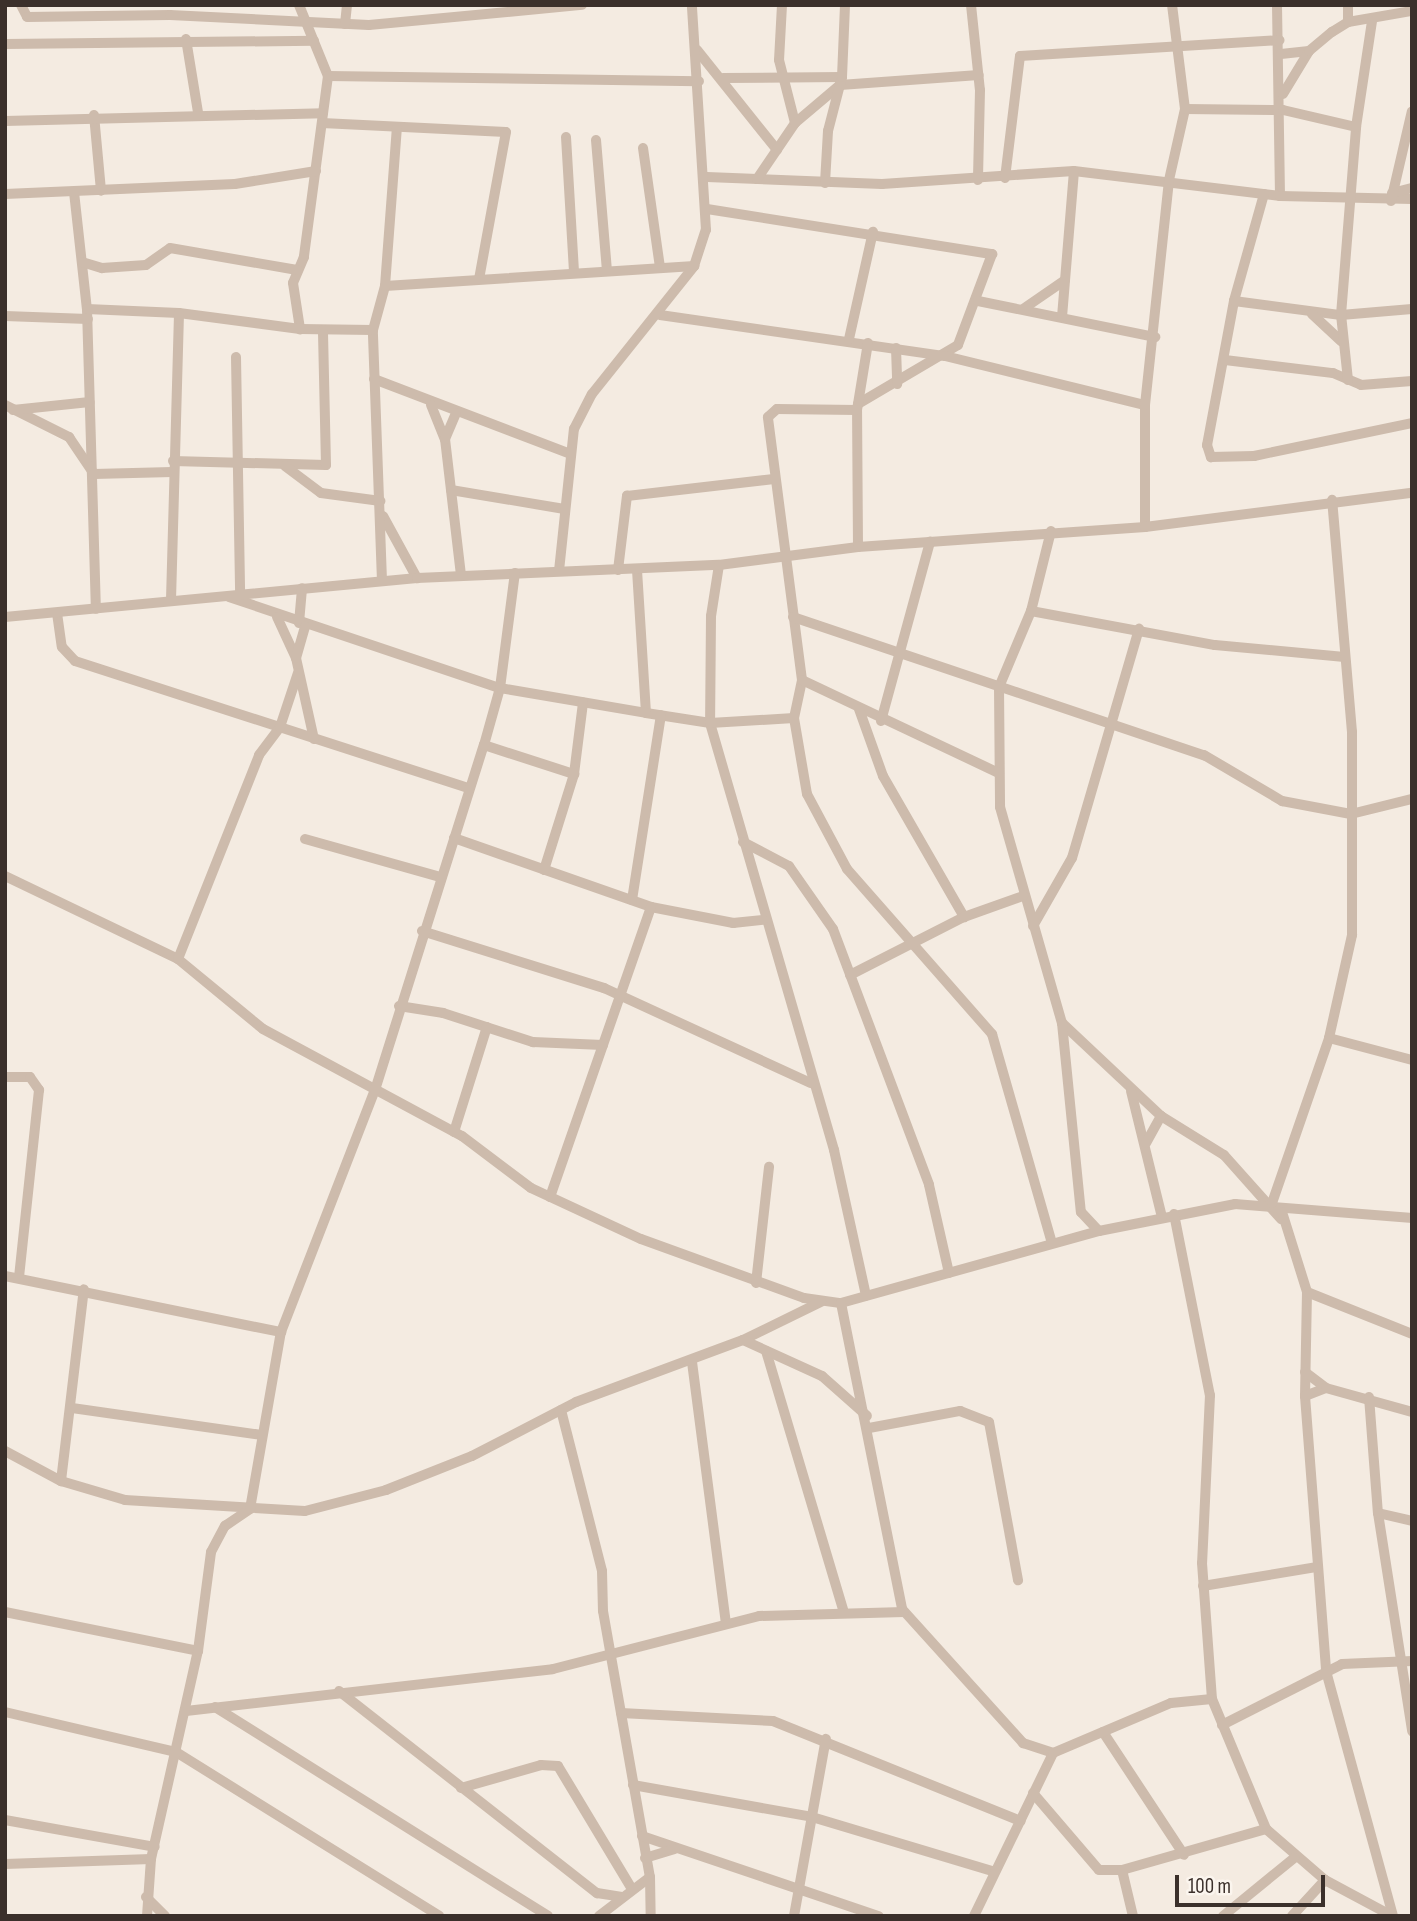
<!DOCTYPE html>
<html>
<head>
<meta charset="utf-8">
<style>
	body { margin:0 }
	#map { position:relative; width:1417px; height:1921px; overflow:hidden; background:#f4ebe1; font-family:"Sofia Sans Condensed",sans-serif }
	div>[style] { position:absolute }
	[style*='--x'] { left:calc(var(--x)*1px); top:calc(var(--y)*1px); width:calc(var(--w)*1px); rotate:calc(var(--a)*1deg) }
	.street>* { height:10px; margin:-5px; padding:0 5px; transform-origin:5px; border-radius:5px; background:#cdbbac }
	span { translate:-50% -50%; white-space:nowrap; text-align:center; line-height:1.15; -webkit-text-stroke:7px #fbf5ee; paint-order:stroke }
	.frame { position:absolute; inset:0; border:7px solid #3b302b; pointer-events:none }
	.scale { position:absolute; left:1175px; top:1875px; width:150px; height:32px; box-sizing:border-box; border:4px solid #3b302b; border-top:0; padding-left:9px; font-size:21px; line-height:24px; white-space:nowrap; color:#3b302b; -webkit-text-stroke:5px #fbf5ee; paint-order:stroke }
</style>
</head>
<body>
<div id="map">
	<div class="street">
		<div style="--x:21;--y:5;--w:13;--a:63"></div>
		<div style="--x:27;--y:17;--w:143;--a:-0.8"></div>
		<div style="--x:170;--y:15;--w:199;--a:2.9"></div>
		<div style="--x:369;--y:25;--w:214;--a:-5.4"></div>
		<div style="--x:299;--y:5;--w:77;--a:67.8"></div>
		<div style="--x:328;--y:76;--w:183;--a:97.6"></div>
		<div style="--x:304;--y:257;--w:28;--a:113"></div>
		<div style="--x:293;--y:283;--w:47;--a:81.3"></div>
		<div style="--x:300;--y:329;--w:73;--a:0.8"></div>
		<div style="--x:782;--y:5;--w:55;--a:93.1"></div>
		<div style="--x:779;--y:60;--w:65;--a:75.7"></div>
		<div style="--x:971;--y:5;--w:85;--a:84"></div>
		<div style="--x:980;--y:90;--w:90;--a:91.3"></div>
		<div style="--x:1277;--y:5;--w:191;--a:89.1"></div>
		<div style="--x:1348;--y:5;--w:17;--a:90"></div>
		<div style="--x:345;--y:24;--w:19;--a:-84"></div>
		<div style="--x:186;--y:39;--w:74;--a:80.7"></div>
		<div style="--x:5;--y:44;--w:309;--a:-0.6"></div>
		<div style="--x:697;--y:50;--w:128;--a:51.3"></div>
		<div style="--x:1281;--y:54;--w:28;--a:-6"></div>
		<div style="--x:328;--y:76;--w:371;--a:0.8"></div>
		<div style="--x:723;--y:78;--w:119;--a:-0.5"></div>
		<div style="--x:1283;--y:94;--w:50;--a:-58.8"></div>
		<div style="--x:1309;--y:51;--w:30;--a:-40"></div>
		<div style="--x:1332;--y:32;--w:19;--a:-32"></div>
		<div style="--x:1348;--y:22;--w:65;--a:-9.8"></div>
		<div style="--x:1185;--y:109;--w:98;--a:0.6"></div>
		<div style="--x:1283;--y:110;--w:75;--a:13.1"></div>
		<div style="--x:94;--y:115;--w:76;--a:84.7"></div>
		<div style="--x:5;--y:121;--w:318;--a:-1.4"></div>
		<div style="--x:322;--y:123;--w:184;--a:2.8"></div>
		<div style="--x:506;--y:132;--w:149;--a:100.4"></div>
		<div style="--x:566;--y:137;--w:134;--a:86.6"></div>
		<div style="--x:596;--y:140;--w:130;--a:85.2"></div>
		<div style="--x:643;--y:148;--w:120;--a:81.9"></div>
		<div style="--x:707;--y:177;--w:175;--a:2.3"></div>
		<div style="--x:882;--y:184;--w:192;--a:-3.9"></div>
		<div style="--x:1074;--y:171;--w:208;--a:6.9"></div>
		<div style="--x:1280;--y:196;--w:132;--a:1.3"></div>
		<div style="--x:1005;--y:178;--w:123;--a:-83"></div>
		<div style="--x:1020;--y:56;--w:260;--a:-3.5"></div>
		<div style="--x:757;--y:179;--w:68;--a:-55.8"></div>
		<div style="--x:795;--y:123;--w:59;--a:-40.2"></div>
		<div style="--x:840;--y:85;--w:139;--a:-4.1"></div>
		<div style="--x:825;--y:183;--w:52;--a:-86.7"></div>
		<div style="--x:828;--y:131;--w:56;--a:-75.5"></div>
		<div style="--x:842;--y:77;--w:72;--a:-87.6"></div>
		<div style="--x:74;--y:192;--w:118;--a:83.7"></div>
		<div style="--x:87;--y:309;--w:300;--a:88.3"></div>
		<div style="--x:1392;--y:193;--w:21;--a:-14"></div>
		<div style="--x:5;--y:194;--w:230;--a:-2.5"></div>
		<div style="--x:235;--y:184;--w:82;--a:-9.1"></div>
		<div style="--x:1264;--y:194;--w:111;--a:105.7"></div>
		<div style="--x:1234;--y:301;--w:147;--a:100.6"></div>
		<div style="--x:1207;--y:445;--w:13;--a:72"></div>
		<div style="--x:1211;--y:457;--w:43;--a:-1.3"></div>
		<div style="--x:1254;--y:456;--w:161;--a:-11.8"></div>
		<div style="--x:1391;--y:201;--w:92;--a:-76.9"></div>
		<div style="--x:707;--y:209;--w:289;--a:9"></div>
		<div style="--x:992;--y:254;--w:97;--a:110.5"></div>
		<div style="--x:958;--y:345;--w:116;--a:149.5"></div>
		<div style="--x:82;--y:262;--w:21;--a:17"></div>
		<div style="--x:102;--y:268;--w:44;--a:-3.9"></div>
		<div style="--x:146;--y:265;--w:29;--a:-35"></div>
		<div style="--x:170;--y:248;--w:129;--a:9.8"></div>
		<div style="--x:385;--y:286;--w:310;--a:-3.7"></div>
		<div style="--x:978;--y:301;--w:181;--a:11.5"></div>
		<div style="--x:1234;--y:301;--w:108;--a:7.5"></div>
		<div style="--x:1341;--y:315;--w:71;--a:-4.8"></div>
		<div style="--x:87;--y:309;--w:92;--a:2.5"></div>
		<div style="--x:179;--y:313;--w:122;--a:7.5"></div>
		<div style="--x:1023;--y:309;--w:51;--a:-34.6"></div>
		<div style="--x:1312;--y:314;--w:40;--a:43"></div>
		<div style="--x:660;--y:315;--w:288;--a:8.2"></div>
		<div style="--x:945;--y:356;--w:206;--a:13.8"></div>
		<div style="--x:5;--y:316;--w:83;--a:2.1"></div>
		<div style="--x:1062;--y:317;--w:146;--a:-85.3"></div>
		<div style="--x:849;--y:339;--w:110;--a:-77.4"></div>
		<div style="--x:896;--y:348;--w:36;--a:88"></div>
		<div style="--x:236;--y:357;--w:238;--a:89"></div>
		<div style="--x:1225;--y:360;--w:109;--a:6.9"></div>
		<div style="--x:1333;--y:373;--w:30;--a:23"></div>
		<div style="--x:1361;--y:385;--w:51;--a:-4.5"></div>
		<div style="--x:374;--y:379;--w:208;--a:20.9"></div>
		<div style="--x:1348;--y:380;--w:65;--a:-96.1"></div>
		<div style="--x:1341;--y:315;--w:189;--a:-85.4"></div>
		<div style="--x:1356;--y:127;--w:107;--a:-81.4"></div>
		<div style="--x:5;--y:405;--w:72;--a:26.6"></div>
		<div style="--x:69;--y:437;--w:45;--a:56"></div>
		<div style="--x:94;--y:474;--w:78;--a:-1.5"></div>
		<div style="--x:431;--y:405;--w:37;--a:68"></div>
		<div style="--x:445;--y:439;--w:138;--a:83.3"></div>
		<div style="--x:13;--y:410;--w:77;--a:-5.9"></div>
		<div style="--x:445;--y:439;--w:28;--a:-67"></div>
		<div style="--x:173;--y:461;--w:153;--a:1.5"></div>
		<div style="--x:326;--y:465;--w:135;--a:-91.3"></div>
		<div style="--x:285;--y:466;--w:45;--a:36.9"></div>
		<div style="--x:321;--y:493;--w:60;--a:7.7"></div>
		<div style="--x:451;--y:490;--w:115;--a:9.5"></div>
		<div style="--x:383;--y:516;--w:71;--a:61.3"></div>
		<div style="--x:1145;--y:527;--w:122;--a:-90"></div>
		<div style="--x:1145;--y:405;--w:226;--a:-83.9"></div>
		<div style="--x:1169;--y:180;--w:73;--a:-77.3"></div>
		<div style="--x:1185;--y:109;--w:105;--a:-97.1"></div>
		<div style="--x:1051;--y:531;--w:82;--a:104"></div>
		<div style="--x:1031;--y:611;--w:82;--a:112.8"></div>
		<div style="--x:999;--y:687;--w:120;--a:89.5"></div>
		<div style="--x:1000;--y:807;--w:225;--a:74"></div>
		<div style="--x:1062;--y:1023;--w:136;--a:43.2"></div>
		<div style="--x:1161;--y:1116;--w:74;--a:31.8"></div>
		<div style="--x:1224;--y:1155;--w:86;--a:48.3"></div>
		<div style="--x:858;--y:547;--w:137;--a:-90.4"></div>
		<div style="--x:857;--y:410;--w:68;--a:-80.7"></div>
		<div style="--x:719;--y:565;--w:52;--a:98.9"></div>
		<div style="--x:711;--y:616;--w:107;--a:90.5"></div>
		<div style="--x:710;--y:723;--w:445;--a:73.8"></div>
		<div style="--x:834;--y:1150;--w:149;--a:77.6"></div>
		<div style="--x:618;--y:570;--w:75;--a:-83.1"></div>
		<div style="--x:627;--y:496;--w:148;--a:-6.6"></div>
		<div style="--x:637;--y:570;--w:143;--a:86.4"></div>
		<div style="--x:646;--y:713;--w:65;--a:8.9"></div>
		<div style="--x:710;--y:723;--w:84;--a:-3.4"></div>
		<div style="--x:794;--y:718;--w:39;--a:-78"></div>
		<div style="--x:802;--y:680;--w:265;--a:-97.4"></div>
		<div style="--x:768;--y:417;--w:12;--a:-42"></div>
		<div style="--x:777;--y:409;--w:80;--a:0.7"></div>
		<div style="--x:559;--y:571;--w:143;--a:-84"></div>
		<div style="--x:574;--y:429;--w:39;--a:-63"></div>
		<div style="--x:592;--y:394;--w:164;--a:-51.4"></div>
		<div style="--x:694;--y:266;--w:38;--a:-72"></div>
		<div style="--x:706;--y:230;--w:225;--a:-93.6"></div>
		<div style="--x:382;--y:581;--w:251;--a:-92.1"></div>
		<div style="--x:373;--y:330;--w:46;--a:-74.7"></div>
		<div style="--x:385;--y:286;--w:158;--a:-85.7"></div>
		<div style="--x:229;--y:597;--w:286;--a:18.6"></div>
		<div style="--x:500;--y:688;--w:148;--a:9.7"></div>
		<div style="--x:171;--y:600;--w:287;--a:-88.4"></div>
		<div style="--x:1031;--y:611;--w:187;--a:10.5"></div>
		<div style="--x:1215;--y:645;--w:130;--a:5.3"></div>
		<div style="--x:57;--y:613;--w:34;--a:82"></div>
		<div style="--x:62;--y:647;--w:19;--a:47"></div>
		<div style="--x:75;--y:661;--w:414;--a:17.9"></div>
		<div style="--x:5;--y:617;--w:414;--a:-5.4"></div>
		<div style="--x:417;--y:578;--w:302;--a:-2.5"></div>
		<div style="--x:719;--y:565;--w:140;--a:-7.4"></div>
		<div style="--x:858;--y:547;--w:288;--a:-4"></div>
		<div style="--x:1145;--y:527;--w:269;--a:-7.3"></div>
		<div style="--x:277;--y:617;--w:45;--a:65.1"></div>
		<div style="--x:296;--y:658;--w:83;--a:77.5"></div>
		<div style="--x:793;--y:617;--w:434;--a:18.6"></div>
		<div style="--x:1204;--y:755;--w:91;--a:30.5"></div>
		<div style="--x:1282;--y:801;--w:70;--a:10.7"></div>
		<div style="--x:1351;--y:814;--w:63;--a:-13.8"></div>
		<div style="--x:299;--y:623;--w:35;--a:-85"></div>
		<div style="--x:296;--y:658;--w:33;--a:-74"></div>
		<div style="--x:802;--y:680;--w:218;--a:25.3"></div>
		<div style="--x:859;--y:709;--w:71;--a:70.3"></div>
		<div style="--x:883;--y:776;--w:163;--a:60.1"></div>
		<div style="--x:794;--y:718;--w:77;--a:80.3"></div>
		<div style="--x:807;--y:794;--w:85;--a:61.9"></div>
		<div style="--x:847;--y:869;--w:220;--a:48.7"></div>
		<div style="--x:992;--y:1034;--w:217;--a:74"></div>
		<div style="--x:881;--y:721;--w:186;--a:-74.7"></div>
		<div style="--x:484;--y:745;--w:95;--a:17.9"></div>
		<div style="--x:454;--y:838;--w:209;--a:19.3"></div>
		<div style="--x:651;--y:907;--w:84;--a:11"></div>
		<div style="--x:733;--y:923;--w:30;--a:-6"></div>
		<div style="--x:305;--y:839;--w:140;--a:15.7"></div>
		<div style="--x:743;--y:842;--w:52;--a:27.6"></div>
		<div style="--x:789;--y:866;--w:77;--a:55.1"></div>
		<div style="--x:833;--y:929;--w:273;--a:69.4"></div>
		<div style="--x:929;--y:1185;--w:90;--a:77.2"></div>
		<div style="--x:544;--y:870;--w:101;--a:-72.6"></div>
		<div style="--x:574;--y:774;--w:72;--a:-82.8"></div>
		<div style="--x:5;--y:876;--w:192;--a:25.6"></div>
		<div style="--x:178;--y:959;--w:110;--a:39.5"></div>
		<div style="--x:263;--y:1029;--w:226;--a:28.3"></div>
		<div style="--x:462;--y:1136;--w:86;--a:37"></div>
		<div style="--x:531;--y:1188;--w:121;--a:24.9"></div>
		<div style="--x:641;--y:1239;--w:173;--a:19.9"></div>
		<div style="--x:804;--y:1298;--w:37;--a:8"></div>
		<div style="--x:841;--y:1303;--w:268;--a:-15.6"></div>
		<div style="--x:1099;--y:1231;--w:139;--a:-11.2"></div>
		<div style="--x:1235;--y:1204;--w:178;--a:4.5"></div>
		<div style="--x:632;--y:900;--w:187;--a:-81.1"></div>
		<div style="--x:1033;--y:926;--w:78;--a:-60.2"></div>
		<div style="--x:1072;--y:858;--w:239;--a:-73.7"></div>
		<div style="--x:422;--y:931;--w:191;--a:17.4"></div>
		<div style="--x:604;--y:988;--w:228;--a:24.7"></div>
		<div style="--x:178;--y:959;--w:219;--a:-68.3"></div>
		<div style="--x:259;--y:755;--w:35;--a:-53"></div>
		<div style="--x:280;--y:727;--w:57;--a:-71.6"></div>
		<div style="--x:850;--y:975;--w:128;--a:-27"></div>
		<div style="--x:964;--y:917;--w:63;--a:-19.6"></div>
		<div style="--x:399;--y:1006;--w:45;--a:9"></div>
		<div style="--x:443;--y:1013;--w:95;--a:17.9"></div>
		<div style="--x:533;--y:1042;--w:70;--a:2.5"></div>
		<div style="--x:1062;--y:1023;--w:190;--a:84.3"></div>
		<div style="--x:1081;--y:1212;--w:26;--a:47"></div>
		<div style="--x:1329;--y:1038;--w:86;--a:14.8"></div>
		<div style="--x:5;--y:1077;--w:25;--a:0"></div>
		<div style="--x:30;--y:1077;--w:16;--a:55"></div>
		<div style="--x:39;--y:1090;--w:188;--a:96.1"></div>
		<div style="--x:1131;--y:1091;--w:130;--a:76.2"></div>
		<div style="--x:454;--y:1132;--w:110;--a:-72.6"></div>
		<div style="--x:1146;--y:1143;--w:31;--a:-61"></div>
		<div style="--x:550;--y:1197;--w:307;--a:-70.8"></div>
		<div style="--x:1272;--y:1203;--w:175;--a:-70.9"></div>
		<div style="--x:1329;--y:1038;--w:106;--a:-77.4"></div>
		<div style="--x:1352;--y:935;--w:203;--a:-90"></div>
		<div style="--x:1352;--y:732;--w:233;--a:-94.9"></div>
		<div style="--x:1282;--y:1212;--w:84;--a:72.6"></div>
		<div style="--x:1307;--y:1292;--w:104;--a:91.1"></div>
		<div style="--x:1305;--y:1396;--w:276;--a:85.6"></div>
		<div style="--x:1326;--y:1671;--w:254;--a:74.7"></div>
		<div style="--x:1174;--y:1214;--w:185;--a:78.8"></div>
		<div style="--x:1210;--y:1395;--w:168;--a:92.7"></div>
		<div style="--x:1202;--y:1563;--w:136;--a:85.8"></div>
		<div style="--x:1212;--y:1699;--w:141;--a:67.4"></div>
		<div style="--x:1266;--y:1829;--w:78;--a:40.8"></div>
		<div style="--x:1325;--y:1880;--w:76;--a:28.2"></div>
		<div style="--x:5;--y:1276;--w:282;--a:11.5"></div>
		<div style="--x:756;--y:1283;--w:117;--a:-83.6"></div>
		<div style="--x:1307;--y:1292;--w:113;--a:21.8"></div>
		<div style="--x:841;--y:1303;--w:312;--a:78.7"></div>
		<div style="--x:902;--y:1609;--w:181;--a:47.9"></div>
		<div style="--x:1023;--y:1743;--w:32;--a:18"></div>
		<div style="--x:743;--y:1340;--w:87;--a:-26"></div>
		<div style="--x:766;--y:1351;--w:270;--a:73.4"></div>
		<div style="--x:692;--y:1362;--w:263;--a:82.6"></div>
		<div style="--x:1305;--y:1372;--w:26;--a:37"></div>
		<div style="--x:1305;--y:1396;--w:22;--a:-21"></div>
		<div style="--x:1326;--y:1388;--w:89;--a:15.6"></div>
		<div style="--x:1369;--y:1397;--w:116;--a:85.6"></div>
		<div style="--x:1378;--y:1513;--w:221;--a:81.1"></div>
		<div style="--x:72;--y:1408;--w:191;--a:8.1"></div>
		<div style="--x:561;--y:1410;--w:166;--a:75.7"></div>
		<div style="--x:602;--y:1571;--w:40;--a:88.6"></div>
		<div style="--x:603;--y:1611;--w:270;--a:80"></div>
		<div style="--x:650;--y:1877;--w:39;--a:89"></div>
		<div style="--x:869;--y:1428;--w:93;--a:-10.6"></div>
		<div style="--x:960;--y:1411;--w:31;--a:21"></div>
		<div style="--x:989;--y:1422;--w:161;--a:79.6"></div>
		<div style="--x:5;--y:1451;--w:64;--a:28.2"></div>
		<div style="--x:61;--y:1481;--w:67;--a:16.5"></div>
		<div style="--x:125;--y:1500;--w:180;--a:3.5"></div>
		<div style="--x:305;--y:1511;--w:84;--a:-14.5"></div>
		<div style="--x:386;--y:1490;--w:92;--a:-21.6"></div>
		<div style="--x:472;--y:1456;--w:117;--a:-27.4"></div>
		<div style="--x:576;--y:1402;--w:178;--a:-20.4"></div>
		<div style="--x:743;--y:1340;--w:87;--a:24.5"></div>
		<div style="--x:822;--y:1376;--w:60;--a:41.6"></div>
		<div style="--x:61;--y:1481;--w:193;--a:-83.2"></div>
		<div style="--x:1378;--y:1513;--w:35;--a:13"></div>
		<div style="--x:1203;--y:1586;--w:116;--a:-9.5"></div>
		<div style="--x:5;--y:1612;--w:197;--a:11.4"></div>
		<div style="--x:339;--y:1691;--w:328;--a:38.1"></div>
		<div style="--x:597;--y:1893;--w:25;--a:9"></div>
		<div style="--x:215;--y:1707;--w:393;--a:32.1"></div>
		<div style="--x:186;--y:1711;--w:369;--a:-6.5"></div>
		<div style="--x:553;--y:1669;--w:213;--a:-14.4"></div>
		<div style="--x:759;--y:1616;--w:145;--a:-1.6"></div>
		<div style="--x:5;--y:1712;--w:176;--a:13.2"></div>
		<div style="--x:176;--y:1752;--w:310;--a:31.9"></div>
		<div style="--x:621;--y:1713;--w:152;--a:3"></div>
		<div style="--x:773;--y:1721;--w:267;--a:22"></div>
		<div style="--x:1222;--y:1725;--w:135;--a:-26.9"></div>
		<div style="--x:1342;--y:1664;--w:70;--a:-2.5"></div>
		<div style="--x:1103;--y:1732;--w:147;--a:56.6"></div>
		<div style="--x:633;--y:1785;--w:182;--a:10.1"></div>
		<div style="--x:812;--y:1817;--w:188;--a:16.7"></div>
		<div style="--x:461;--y:1788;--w:83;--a:-16"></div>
		<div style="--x:541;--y:1765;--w:17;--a:3"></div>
		<div style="--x:558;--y:1766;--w:144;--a:59"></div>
		<div style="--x:1033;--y:1793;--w:101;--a:49.4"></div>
		<div style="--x:1099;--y:1870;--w:23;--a:0"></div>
		<div style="--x:1122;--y:1870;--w:150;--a:-15.9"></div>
		<div style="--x:5;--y:1820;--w:152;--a:10.2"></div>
		<div style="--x:642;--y:1836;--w:250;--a:18.7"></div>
		<div style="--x:645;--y:1858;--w:31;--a:-17"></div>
		<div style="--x:5;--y:1864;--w:146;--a:-2"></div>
		<div style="--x:1122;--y:1870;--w:47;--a:76.6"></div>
		<div style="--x:146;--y:1897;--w:27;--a:45"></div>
		<div style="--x:147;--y:1916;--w:57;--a:-86"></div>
		<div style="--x:151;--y:1859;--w:213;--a:-77.3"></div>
		<div style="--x:198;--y:1651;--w:100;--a:-82.5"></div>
		<div style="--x:211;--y:1552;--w:30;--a:-62"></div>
		<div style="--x:225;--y:1526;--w:30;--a:-34"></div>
		<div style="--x:250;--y:1509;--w:180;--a:-80.1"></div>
		<div style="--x:281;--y:1332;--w:260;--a:-68.8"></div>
		<div style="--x:375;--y:1090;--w:362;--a:-72.5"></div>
		<div style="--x:484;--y:745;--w:59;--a:-74.3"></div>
		<div style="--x:500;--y:688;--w:116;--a:-82.6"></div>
		<div style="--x:599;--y:1916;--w:64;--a:-37.4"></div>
		<div style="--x:794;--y:1916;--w:180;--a:-79.8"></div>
		<div style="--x:974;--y:1916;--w:181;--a:-64.1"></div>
		<div style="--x:1053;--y:1753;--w:128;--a:-23"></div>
		<div style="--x:1171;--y:1703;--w:41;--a:-5.6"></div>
		<div style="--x:1223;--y:1916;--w:92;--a:-39.2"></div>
		<div style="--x:1292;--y:1916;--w:49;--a:-47.5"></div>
	</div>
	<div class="frame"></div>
	<div class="scale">100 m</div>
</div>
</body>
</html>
